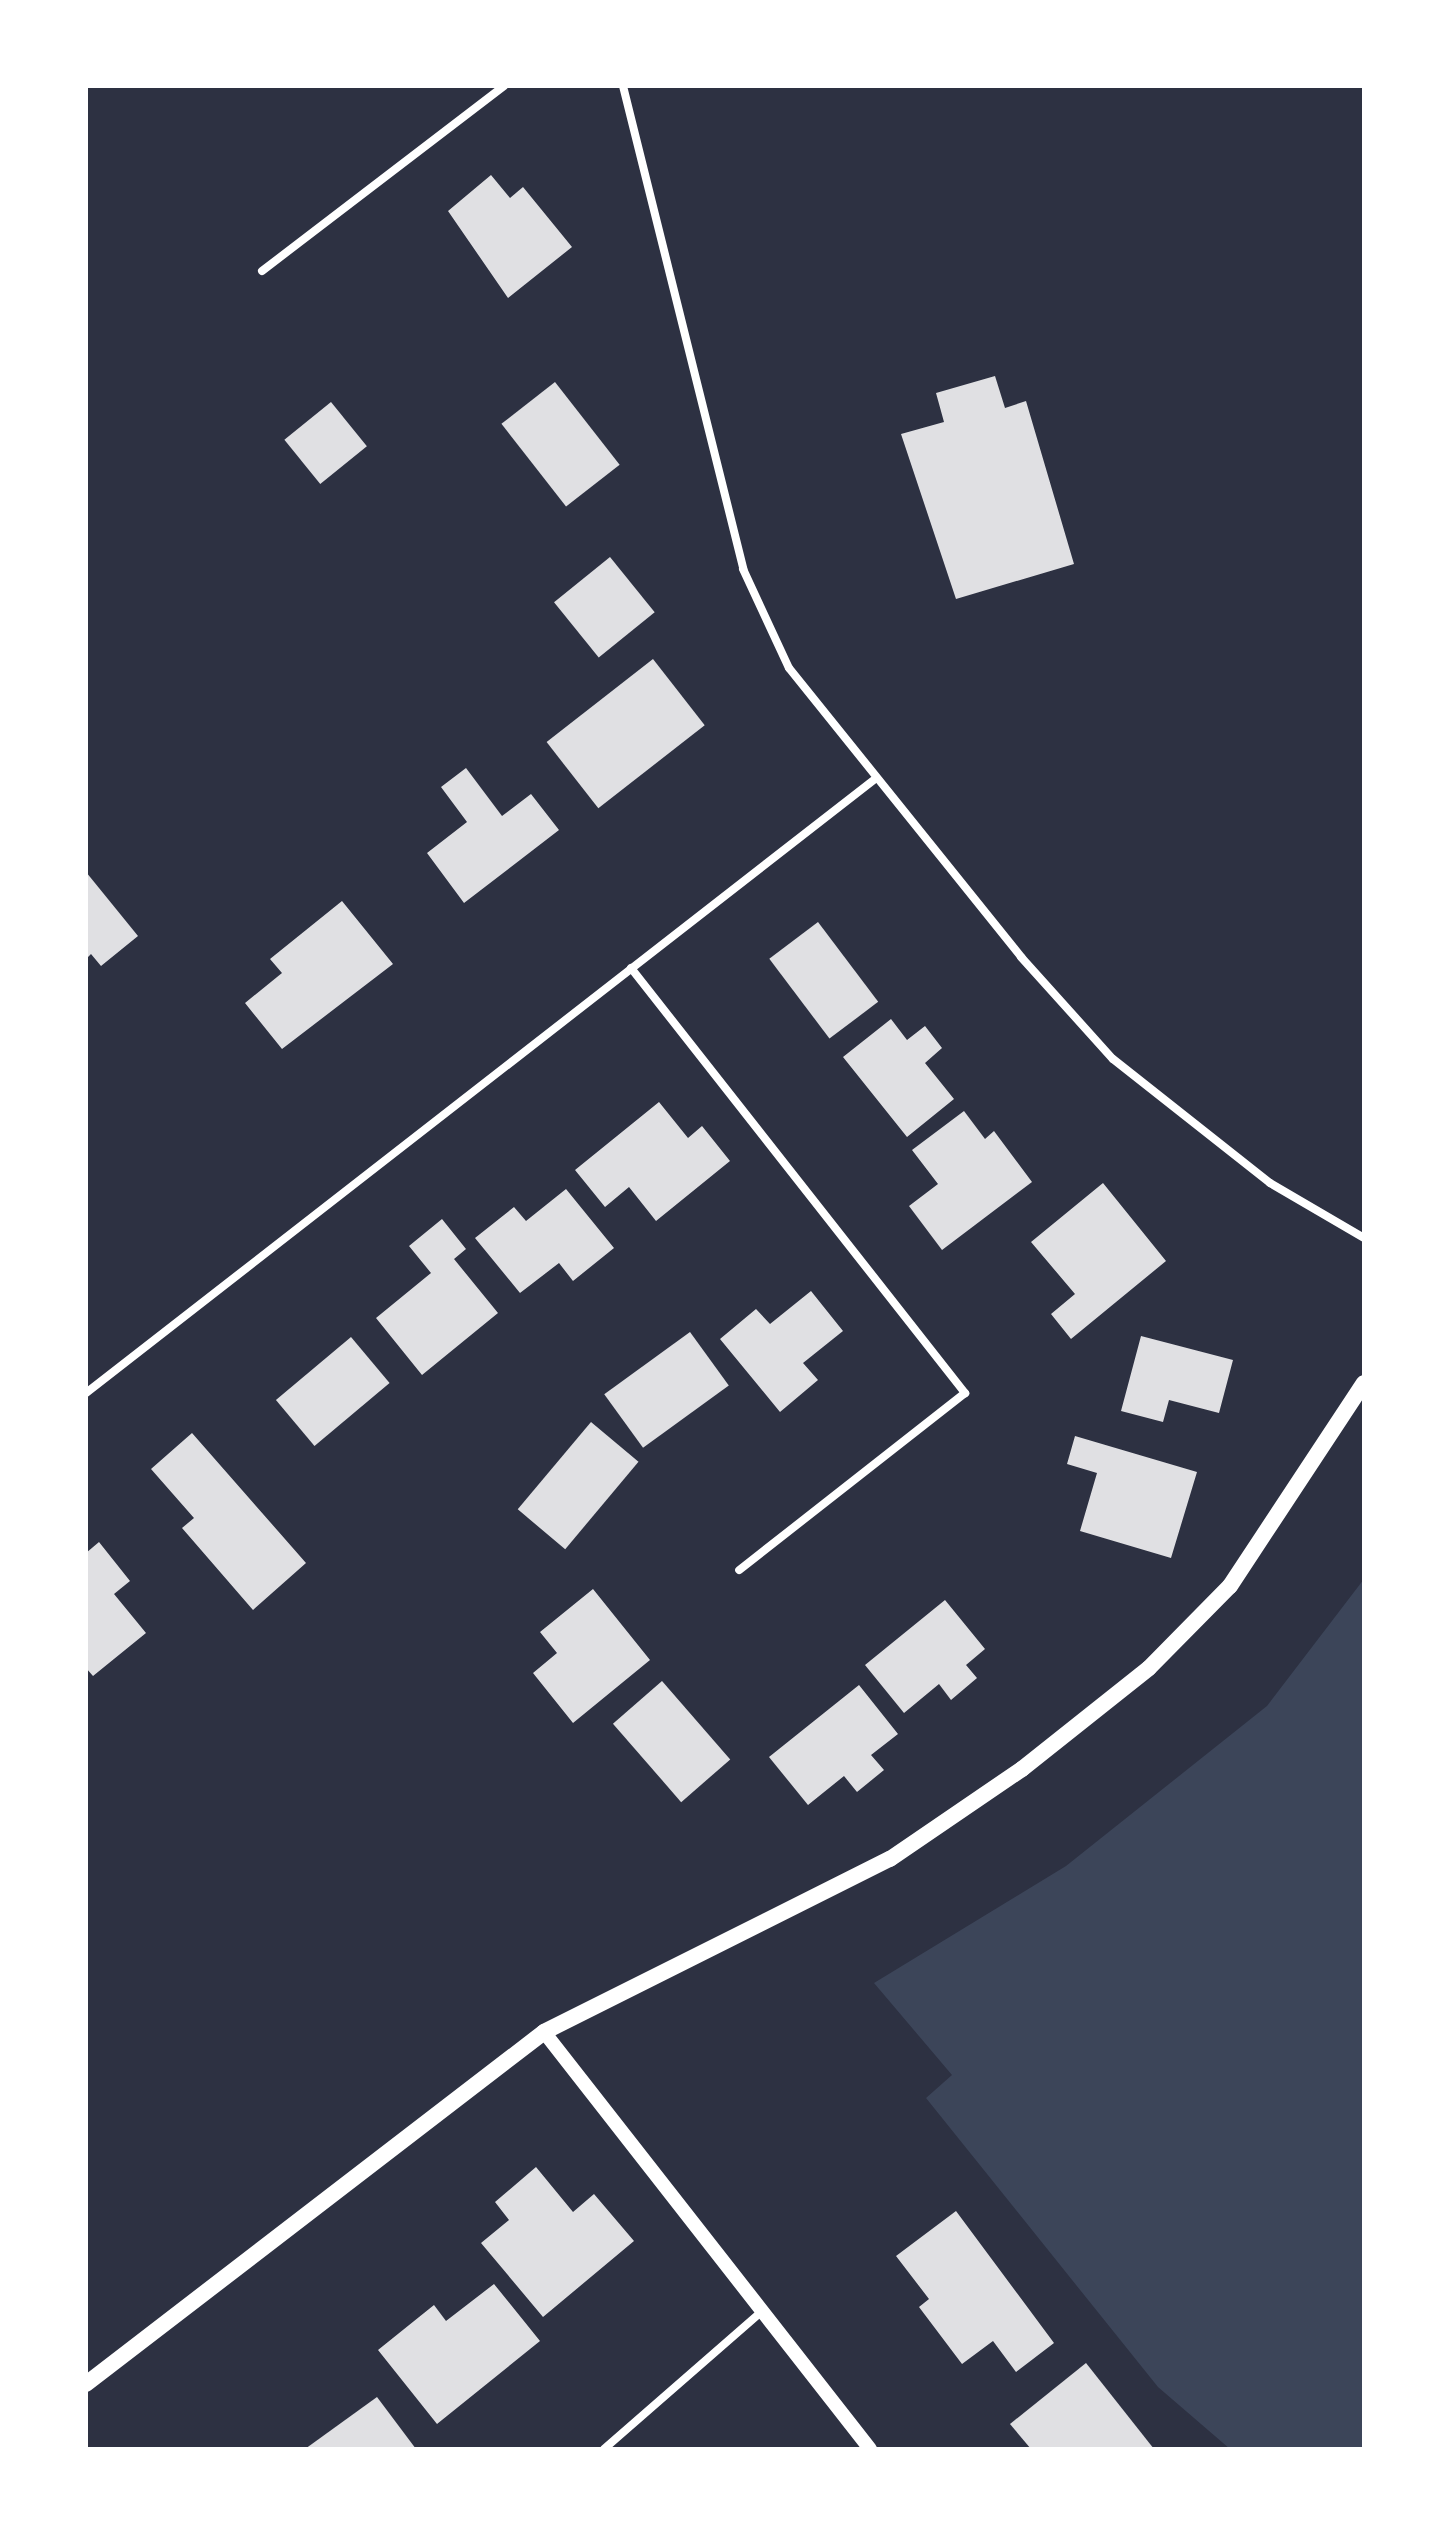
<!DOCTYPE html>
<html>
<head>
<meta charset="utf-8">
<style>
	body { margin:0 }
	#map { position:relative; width:1450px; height:2535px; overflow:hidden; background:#2d3142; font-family:"Titillium Web",sans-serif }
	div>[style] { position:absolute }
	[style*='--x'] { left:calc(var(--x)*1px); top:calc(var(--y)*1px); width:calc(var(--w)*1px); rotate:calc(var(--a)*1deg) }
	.green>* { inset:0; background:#3c4559 }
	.building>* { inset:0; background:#e0e0e3; transform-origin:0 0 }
	.minor>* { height:8px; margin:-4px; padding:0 4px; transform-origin:4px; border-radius:4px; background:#fff }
	.tertiary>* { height:14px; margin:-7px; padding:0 7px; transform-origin:7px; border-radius:7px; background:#fff }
	.secondary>* { height:16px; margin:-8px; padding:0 8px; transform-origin:8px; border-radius:8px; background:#fff }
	span { translate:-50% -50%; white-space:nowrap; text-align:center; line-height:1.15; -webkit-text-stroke:7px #fff; paint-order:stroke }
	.frame { position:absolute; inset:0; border:88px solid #fff; pointer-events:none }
</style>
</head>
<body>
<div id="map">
	<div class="green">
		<div style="clip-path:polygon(1364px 1579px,1364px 2449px,1230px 2449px,1158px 2387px,926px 2098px,952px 2075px,874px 1983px,1066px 1866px,1267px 1706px)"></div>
	</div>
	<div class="building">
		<div style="clip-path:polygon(491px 175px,510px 198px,523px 187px,572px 247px,508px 298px,448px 211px)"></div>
		<div style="clip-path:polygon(995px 376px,1005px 408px,1026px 401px,1074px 564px,956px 599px,901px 434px,944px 422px,936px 393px)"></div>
		<div style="left:555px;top:382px;width:105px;height:68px;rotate:52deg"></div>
		<div style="left:331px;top:402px;width:57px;height:60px;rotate:51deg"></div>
		<div style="left:610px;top:557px;width:71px;height:72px;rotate:51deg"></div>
		<div style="left:653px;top:659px;width:84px;height:135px;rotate:52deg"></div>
		<div style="clip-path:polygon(466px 768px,502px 816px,531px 794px,559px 830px,464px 903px,427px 853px,467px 822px,441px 787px)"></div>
		<div style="clip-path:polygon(86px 872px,138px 936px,101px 966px,91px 954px,86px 959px)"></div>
		<div style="clip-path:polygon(342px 901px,393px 964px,282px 1049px,245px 1003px,282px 973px,270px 959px)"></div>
		<div style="left:818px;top:922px;width:100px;height:61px;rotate:53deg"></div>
		<div style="clip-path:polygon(891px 1019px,907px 1040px,925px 1026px,942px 1048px,925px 1063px,954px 1099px,907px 1137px,843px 1057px)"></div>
		<div style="clip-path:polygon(659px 1102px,688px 1138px,702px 1126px,730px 1161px,656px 1221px,629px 1187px,605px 1207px,575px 1170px)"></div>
		<div style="clip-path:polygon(964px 1111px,985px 1139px,994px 1131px,1032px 1182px,942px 1250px,909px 1206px,938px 1184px,912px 1150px)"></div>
		<div style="clip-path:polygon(1103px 1183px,1166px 1261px,1071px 1339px,1051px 1314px,1075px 1294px,1031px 1242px)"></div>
		<div style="clip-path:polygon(566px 1189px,614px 1248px,573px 1281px,559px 1263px,520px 1293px,475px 1238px,514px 1207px,526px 1221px)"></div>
		<div style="clip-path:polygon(442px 1219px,466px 1249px,454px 1259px,498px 1313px,422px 1375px,376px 1318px,431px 1273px,409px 1246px)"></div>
		<div style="clip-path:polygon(811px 1291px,843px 1331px,803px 1363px,818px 1380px,780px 1412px,720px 1339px,756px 1309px,770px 1324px)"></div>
		<div style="left:690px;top:1332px;width:66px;height:106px;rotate:54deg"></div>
		<div style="clip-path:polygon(1141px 1336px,1233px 1360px,1219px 1413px,1169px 1400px,1163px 1422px,1121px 1411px)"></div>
		<div style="left:351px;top:1337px;width:60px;height:98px;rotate:50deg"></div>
		<div style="left:591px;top:1422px;width:62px;height:114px;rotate:40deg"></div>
		<div style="clip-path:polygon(192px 1433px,306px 1563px,253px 1610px,182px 1528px,194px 1518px,151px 1469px)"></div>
		<div style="clip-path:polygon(1075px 1436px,1197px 1472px,1171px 1558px,1080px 1531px,1097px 1473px,1067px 1464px)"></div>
		<div style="clip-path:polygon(99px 1542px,130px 1581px,114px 1594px,146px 1633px,93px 1676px,86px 1668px,86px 1553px)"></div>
		<div style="clip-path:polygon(593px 1589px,650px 1660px,573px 1723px,533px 1673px,557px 1653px,540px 1632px)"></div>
		<div style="clip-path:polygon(945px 1600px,985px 1649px,966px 1665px,977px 1678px,951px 1700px,939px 1684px,904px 1713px,865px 1665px)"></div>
		<div style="left:662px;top:1681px;width:104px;height:65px;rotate:49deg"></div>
		<div style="clip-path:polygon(859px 1685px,898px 1734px,871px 1755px,884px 1770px,857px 1792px,844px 1776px,808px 1805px,769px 1757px)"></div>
		<div style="clip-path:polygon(536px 2167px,573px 2212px,594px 2194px,634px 2241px,543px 2317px,481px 2243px,509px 2220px,495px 2202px)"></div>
		<div style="clip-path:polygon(956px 2211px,1054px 2343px,1016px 2372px,993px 2341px,962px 2364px,919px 2307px,929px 2299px,896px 2256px)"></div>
		<div style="clip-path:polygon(494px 2284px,540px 2341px,437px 2424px,378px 2350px,434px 2305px,446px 2321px)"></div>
		<div style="clip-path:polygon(1086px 2363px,1154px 2449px,1031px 2449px,1010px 2424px)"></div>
		<div style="clip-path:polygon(377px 2397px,416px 2449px,305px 2449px)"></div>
	</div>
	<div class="minor">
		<div style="--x:623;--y:86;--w:498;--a:76"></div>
		<div style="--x:743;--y:569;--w:109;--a:65.1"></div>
		<div style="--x:789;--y:668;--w:371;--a:51.2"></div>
		<div style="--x:1021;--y:957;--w:137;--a:48"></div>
		<div style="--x:1113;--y:1059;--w:200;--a:38.3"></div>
		<div style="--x:1270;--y:1183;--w:109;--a:30.3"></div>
		<div style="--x:262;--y:271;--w:305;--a:-37.4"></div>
		<div style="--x:631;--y:968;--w:541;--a:51.84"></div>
		<div style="--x:965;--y:1393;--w:287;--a:141.9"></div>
		<div style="--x:86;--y:1393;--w:1000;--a:-37.89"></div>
		<div style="--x:604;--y:2449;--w:210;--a:-41.1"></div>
	</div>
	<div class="tertiary">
		<div style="--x:544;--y:2032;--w:529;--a:51.98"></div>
	</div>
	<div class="secondary">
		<div style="--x:86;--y:2384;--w:578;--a:-37.54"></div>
		<div style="--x:544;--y:2032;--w:387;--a:-26.6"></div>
		<div style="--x:890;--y:1859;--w:160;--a:-34.3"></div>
		<div style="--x:1022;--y:1769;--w:162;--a:-38.5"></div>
		<div style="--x:1149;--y:1668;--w:115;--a:-45.4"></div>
		<div style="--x:1230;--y:1586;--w:243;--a:-56.6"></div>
	</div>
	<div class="frame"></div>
</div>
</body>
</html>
